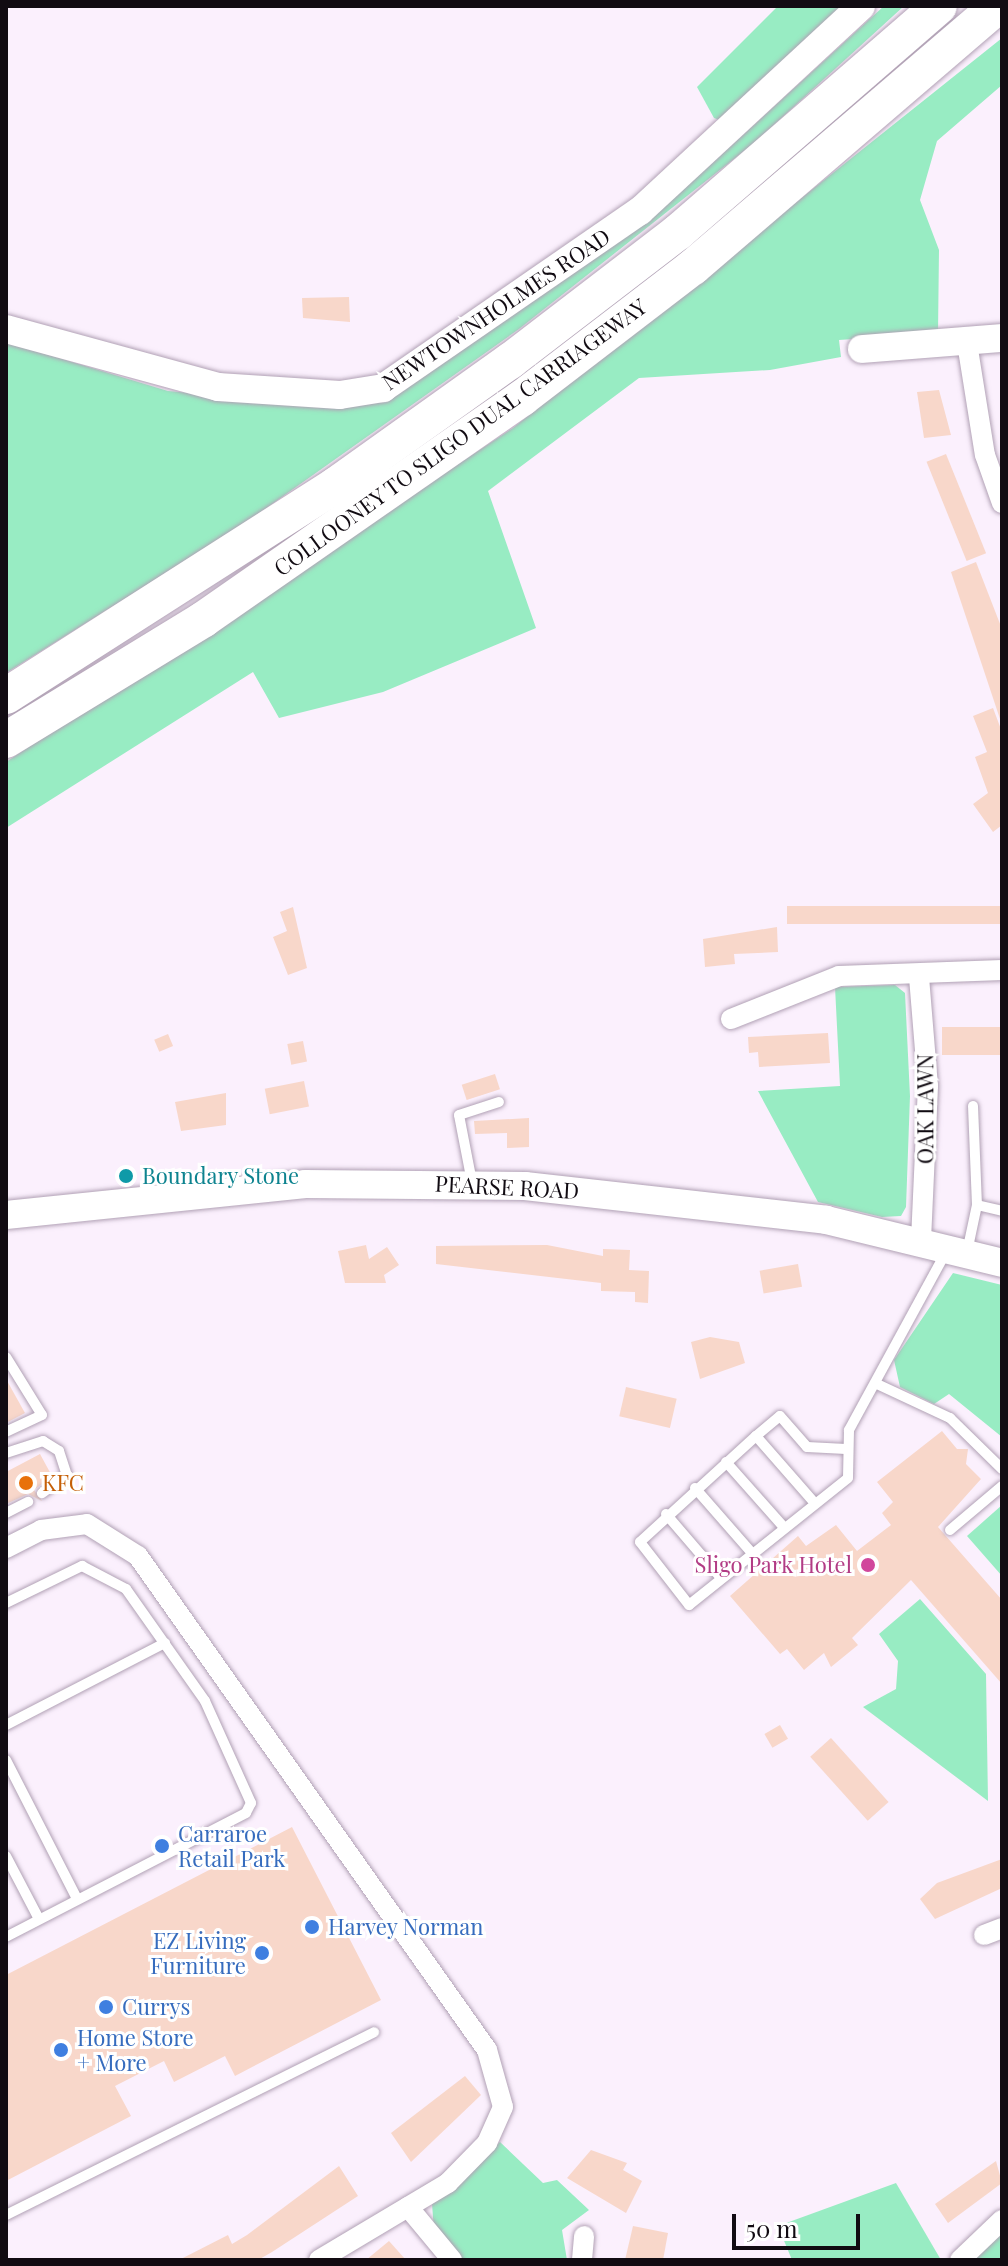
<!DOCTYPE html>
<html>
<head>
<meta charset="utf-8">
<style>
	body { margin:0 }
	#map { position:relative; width:1008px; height:2266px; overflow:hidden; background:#fbf0fd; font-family:"Playfair Display",serif }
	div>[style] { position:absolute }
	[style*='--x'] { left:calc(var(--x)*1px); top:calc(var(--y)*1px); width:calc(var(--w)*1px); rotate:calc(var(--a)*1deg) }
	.green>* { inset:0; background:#98ecc3 }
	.building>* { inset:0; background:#f8d7ca; transform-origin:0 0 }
	.roads { filter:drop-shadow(0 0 2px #b1a1b5) drop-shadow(0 0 2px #b1a1b5) }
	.lane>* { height:10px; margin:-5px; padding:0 5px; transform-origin:5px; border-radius:5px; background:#fff }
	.street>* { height:20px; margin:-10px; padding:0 10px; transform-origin:10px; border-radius:10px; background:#fff }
	.secondary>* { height:28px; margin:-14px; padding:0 14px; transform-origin:14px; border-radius:14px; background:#fff }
	.highway>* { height:36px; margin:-18px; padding:0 18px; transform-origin:18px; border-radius:18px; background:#fff }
	.dots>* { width:22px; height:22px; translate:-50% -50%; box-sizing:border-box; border:4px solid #fff; border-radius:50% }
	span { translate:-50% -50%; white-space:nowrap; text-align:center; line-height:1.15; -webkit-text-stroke:6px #fff; paint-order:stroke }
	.street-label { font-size:22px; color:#110b12 }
	.culture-label { font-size:22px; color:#0d838f }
	.left { translate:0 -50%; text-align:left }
	.food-label { font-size:22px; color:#c56008 }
	.hotel-label { font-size:22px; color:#b23c85 }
	.right { translate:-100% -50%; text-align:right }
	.shop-label { font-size:22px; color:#366cbe }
	.frame { position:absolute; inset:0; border:8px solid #110b12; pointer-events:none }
	.scale { position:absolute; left:732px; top:2214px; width:128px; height:36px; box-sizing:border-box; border:4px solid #110b12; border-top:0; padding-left:10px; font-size:24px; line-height:28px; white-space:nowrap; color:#110b12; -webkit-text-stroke:6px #fff; paint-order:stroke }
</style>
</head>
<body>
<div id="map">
	<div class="green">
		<div style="clip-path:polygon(778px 6px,844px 6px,722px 121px,714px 118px,697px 87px)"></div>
		<div style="clip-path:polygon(884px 6px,904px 6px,754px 143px,519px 329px,241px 526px,6px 673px,6px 342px,168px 391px,347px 407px,673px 199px)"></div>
		<div style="clip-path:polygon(1002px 38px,1002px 85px,937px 141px,920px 200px,939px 250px,938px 333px,839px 340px,841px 357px,770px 370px,639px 378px,488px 491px,536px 628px,383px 692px,279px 718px,253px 672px,6px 828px,6px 762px,513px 428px)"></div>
		<div style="clip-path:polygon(895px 985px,905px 993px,910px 1096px,906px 1207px,901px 1216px,882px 1217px,818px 1202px,758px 1091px,840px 1086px,835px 987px)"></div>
		<div style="clip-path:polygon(953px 1273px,1002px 1285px,1002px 1437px,949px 1394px,934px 1404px,900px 1387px,894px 1360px)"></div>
		<div style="clip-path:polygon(1002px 1505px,1002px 1576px,967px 1536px)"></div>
		<div style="clip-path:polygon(920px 1599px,986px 1674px,988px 1801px,863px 1707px,896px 1689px,898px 1661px,879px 1634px)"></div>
		<div style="clip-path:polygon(500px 2142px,543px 2183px,557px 2180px,589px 2210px,562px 2230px,567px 2260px,462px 2260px,434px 2230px,432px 2204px)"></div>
		<div style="clip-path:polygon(896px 2183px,941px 2260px,792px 2260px,778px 2226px)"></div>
		<div style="clip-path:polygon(1002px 2234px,1002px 2260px,969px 2260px)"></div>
	</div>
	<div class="building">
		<div style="clip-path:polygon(349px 297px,350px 322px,303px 318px,302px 298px)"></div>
		<div style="clip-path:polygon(939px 390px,951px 435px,924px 438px,917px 392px)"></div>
		<div style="left:946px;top:454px;width:107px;height:21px;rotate:68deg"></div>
		<div style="clip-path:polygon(976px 562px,1002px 629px,1001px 722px,951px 572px)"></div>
		<div style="clip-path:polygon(993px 708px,1002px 732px,1002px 825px,993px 832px,973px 804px,988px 793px,975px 757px,987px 752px,973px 716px)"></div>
		<div style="left:1002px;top:906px;width:18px;height:215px;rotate:90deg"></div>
		<div style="clip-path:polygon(293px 907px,307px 968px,288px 975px,273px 937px,287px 931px,280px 912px)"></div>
		<div style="clip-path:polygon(777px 927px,778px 952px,734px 954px,735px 964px,705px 967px,703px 939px)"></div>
		<div style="left:1002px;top:1027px;width:28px;height:60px;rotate:90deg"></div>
		<div style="clip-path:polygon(828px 1033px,830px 1063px,759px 1067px,758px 1052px,749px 1053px,748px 1037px)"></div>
		<div style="left:168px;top:1034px;width:13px;height:15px;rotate:67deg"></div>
		<div style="left:303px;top:1041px;width:21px;height:16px;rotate:79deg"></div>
		<div style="left:495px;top:1074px;width:16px;height:35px;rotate:72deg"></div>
		<div style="left:304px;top:1081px;width:26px;height:40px;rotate:79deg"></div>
		<div style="clip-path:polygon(226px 1093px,226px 1125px,181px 1131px,175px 1102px)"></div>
		<div style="clip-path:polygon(529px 1118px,529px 1147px,507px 1148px,507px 1133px,475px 1134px,474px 1121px)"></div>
		<div style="clip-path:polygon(366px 1245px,369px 1259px,387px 1247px,399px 1265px,384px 1275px,386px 1283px,345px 1283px,338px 1251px)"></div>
		<div style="clip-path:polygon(547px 1245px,603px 1256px,603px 1249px,630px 1250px,629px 1270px,649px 1271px,648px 1303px,635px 1302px,635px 1292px,601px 1291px,601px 1283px,436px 1264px,436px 1246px)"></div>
		<div style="left:798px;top:1264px;width:23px;height:39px;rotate:80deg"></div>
		<div style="clip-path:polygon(710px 1337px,739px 1342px,745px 1363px,700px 1379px,691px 1342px)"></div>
		<div style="clip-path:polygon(6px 1379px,25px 1413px,6px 1423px)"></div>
		<div style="left:626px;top:1387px;width:52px;height:30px;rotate:13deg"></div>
		<div style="clip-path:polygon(942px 1431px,957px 1449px,968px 1449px,966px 1464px,981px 1479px,938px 1527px,1002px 1600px,1002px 1684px,911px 1580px,852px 1638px,858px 1645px,831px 1667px,824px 1653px,804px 1670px,787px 1649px,780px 1654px,730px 1596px,798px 1536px,806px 1546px,836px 1525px,857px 1551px,891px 1525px,882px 1513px,893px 1502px,877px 1482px)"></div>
		<div style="clip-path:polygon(40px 1454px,52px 1476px,34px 1490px,42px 1501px,28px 1494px,6px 1504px,6px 1472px)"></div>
		<div style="left:780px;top:1725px;width:16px;height:18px;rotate:60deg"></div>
		<div style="left:831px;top:1738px;width:86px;height:28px;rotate:48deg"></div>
		<div style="clip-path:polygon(292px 1827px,381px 2000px,235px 2076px,225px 2056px,174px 2082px,164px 2061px,115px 2086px,131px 2116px,6px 2181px,6px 1975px)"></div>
		<div style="clip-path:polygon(1002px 1859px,1002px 1888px,935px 1919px,920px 1899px,937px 1883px)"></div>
		<div style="clip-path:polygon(465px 2076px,481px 2095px,411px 2162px,391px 2133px)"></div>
		<div style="clip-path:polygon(591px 2150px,627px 2163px,623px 2170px,642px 2181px,626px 2213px,567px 2178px)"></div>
		<div style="clip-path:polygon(996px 2161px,1002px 2183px,948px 2223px,935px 2204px)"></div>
		<div style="clip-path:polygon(339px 2166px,358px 2196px,272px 2252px,258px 2260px,179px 2260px,228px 2235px,232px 2244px,247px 2235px)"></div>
		<div style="clip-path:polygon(633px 2226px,668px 2233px,663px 2260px,625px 2260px)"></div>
		<div style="clip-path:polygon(389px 2241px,406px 2260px,366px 2260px)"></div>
	</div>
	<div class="roads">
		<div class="lane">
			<div style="--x:973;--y:1106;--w:99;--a:87.7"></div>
			<div style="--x:472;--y:1182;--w:68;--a:-101"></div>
			<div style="--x:459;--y:1115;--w:42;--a:-18"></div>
			<div style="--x:967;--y:1252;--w:48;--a:-78"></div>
			<div style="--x:977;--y:1205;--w:26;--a:13"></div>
			<div style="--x:6;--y:1357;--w:68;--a:58.2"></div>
			<div style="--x:42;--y:1415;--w:40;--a:155"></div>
			<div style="--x:877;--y:1384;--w:81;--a:25"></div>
			<div style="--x:950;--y:1418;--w:73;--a:44.4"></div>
			<div style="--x:756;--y:1436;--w:31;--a:-40"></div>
			<div style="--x:780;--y:1416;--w:41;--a:48.9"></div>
			<div style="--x:807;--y:1447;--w:39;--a:3"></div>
			<div style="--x:6;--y:1453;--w:39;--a:-18"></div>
			<div style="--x:43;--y:1441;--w:19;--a:32"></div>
			<div style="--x:59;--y:1451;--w:25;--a:72"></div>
			<div style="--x:67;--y:1475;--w:31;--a:144"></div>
			<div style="--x:726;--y:1462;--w:84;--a:48.4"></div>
			<div style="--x:695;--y:1488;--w:85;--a:48.8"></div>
			<div style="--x:812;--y:1500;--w:85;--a:-131.2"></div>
			<div style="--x:756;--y:1436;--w:157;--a:137.6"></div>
			<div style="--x:640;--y:1542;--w:80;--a:52.1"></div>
			<div style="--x:689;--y:1605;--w:203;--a:-38.6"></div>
			<div style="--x:848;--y:1478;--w:48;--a:-88.8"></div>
			<div style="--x:849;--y:1430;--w:205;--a:-61.4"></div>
			<div style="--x:6;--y:1513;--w:25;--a:-27"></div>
			<div style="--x:666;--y:1514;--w:84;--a:49.3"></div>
			<div style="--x:950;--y:1530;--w:68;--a:-40.2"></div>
			<div style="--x:6;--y:1603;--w:85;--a:-26"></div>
			<div style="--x:82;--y:1566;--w:50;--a:27.6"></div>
			<div style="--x:126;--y:1589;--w:137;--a:54.8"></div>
			<div style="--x:205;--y:1701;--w:112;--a:65.7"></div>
			<div style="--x:251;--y:1803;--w:11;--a:117"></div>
			<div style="--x:246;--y:1813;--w:270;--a:152.7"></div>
			<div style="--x:6;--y:1725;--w:179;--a:-27.3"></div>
			<div style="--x:6;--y:1760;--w:156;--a:62.9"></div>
			<div style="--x:6;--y:1856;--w:71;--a:62.4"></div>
			<div style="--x:6;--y:2215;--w:411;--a:-26.4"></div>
		</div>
		<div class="street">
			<div style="--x:967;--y:343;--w:113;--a:80.9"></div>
			<div style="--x:985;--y:455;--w:51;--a:70.5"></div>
			<div style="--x:919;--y:977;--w:109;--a:85.3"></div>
			<div style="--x:928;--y:1086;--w:156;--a:92.6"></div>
			<div style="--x:731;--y:1019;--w:116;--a:-21.7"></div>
			<div style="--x:839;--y:976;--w:163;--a:-2.1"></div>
			<div style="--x:6;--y:1548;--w:39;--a:-27"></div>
			<div style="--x:41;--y:1530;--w:46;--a:-7.4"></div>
			<div style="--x:87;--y:1524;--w:60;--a:32.1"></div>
			<div style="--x:138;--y:1556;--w:605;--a:54.76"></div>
			<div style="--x:487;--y:2050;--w:59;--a:74.3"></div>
			<div style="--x:503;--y:2107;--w:39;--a:114"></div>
			<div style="--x:487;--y:2143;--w:56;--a:134.3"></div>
			<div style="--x:448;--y:2183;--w:150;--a:149.2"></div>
			<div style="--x:984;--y:1935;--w:19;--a:-21"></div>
			<div style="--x:408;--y:2207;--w:69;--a:50.3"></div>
			<div style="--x:582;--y:2260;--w:24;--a:-85"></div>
			<div style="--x:960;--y:2260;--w:58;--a:-43.6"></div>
		</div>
		<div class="secondary">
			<div style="--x:6;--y:329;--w:220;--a:15.3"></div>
			<div style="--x:218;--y:387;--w:122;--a:3.8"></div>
			<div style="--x:340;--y:395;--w:44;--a:-9.2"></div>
			<div style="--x:383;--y:388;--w:312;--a:-34.6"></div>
			<div style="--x:640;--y:211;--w:301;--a:-42.8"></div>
			<div style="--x:862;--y:349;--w:140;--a:-4.5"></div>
			<div style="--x:6;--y:1215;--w:301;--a:-5.9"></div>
			<div style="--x:305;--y:1184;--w:220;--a:0.5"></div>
			<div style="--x:525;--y:1186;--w:303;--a:6.4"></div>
			<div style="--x:826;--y:1220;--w:181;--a:13.7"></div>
		</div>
		<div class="highway">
			<div style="--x:6;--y:696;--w:392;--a:-32.6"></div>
			<div style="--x:336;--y:485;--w:214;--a:-35.5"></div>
			<div style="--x:510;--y:361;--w:212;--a:-37.5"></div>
			<div style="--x:678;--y:232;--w:345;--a:-40.9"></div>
			<div style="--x:6;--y:740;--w:232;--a:-31.4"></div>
			<div style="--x:204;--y:619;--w:387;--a:-34.8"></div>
			<div style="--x:522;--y:398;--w:215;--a:-37.5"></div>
			<div style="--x:693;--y:267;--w:401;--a:-40.6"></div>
		</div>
	</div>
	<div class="dots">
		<div style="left:126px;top:1176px;background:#0f9aa8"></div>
		<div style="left:26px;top:1483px;background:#e8710a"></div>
		<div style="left:868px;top:1565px;background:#d1479c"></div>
		<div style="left:162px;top:1846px;background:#3f7fe0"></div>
		<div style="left:312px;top:1927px;background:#3f7fe0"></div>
		<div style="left:262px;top:1953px;background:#3f7fe0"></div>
		<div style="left:106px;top:2007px;background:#3f7fe0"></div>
		<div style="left:61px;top:2050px;background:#3f7fe0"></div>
	</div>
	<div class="street-label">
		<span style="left:496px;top:309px;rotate:-34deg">NEWTOWNHOLMES ROAD</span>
		<span style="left:460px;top:437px;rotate:-36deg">COLLOONEY TO SLIGO DUAL CARRIAGEWAY</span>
		<span style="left:925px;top:1109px;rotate:-90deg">OAK LAWN</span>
		<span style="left:507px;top:1187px;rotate:3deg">PEARSE ROAD</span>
	</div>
	<div class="culture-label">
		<span class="left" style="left:142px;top:1176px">Boundary Stone</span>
	</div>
	<div class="food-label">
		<span class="left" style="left:42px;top:1483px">KFC</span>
	</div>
	<div class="hotel-label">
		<span class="right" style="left:852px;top:1565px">Sligo Park Hotel</span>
	</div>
	<div class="shop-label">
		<span class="left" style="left:178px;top:1846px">Carraroe<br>Retail Park</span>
		<span class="left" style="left:328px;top:1927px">Harvey Norman</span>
		<span class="right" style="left:246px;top:1953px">EZ Living<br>Furniture</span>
		<span class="left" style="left:122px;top:2007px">Currys</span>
		<span class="left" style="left:77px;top:2050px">Home Store<br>+ More</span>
	</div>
	<div class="frame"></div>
	<div class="scale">50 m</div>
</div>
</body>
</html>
